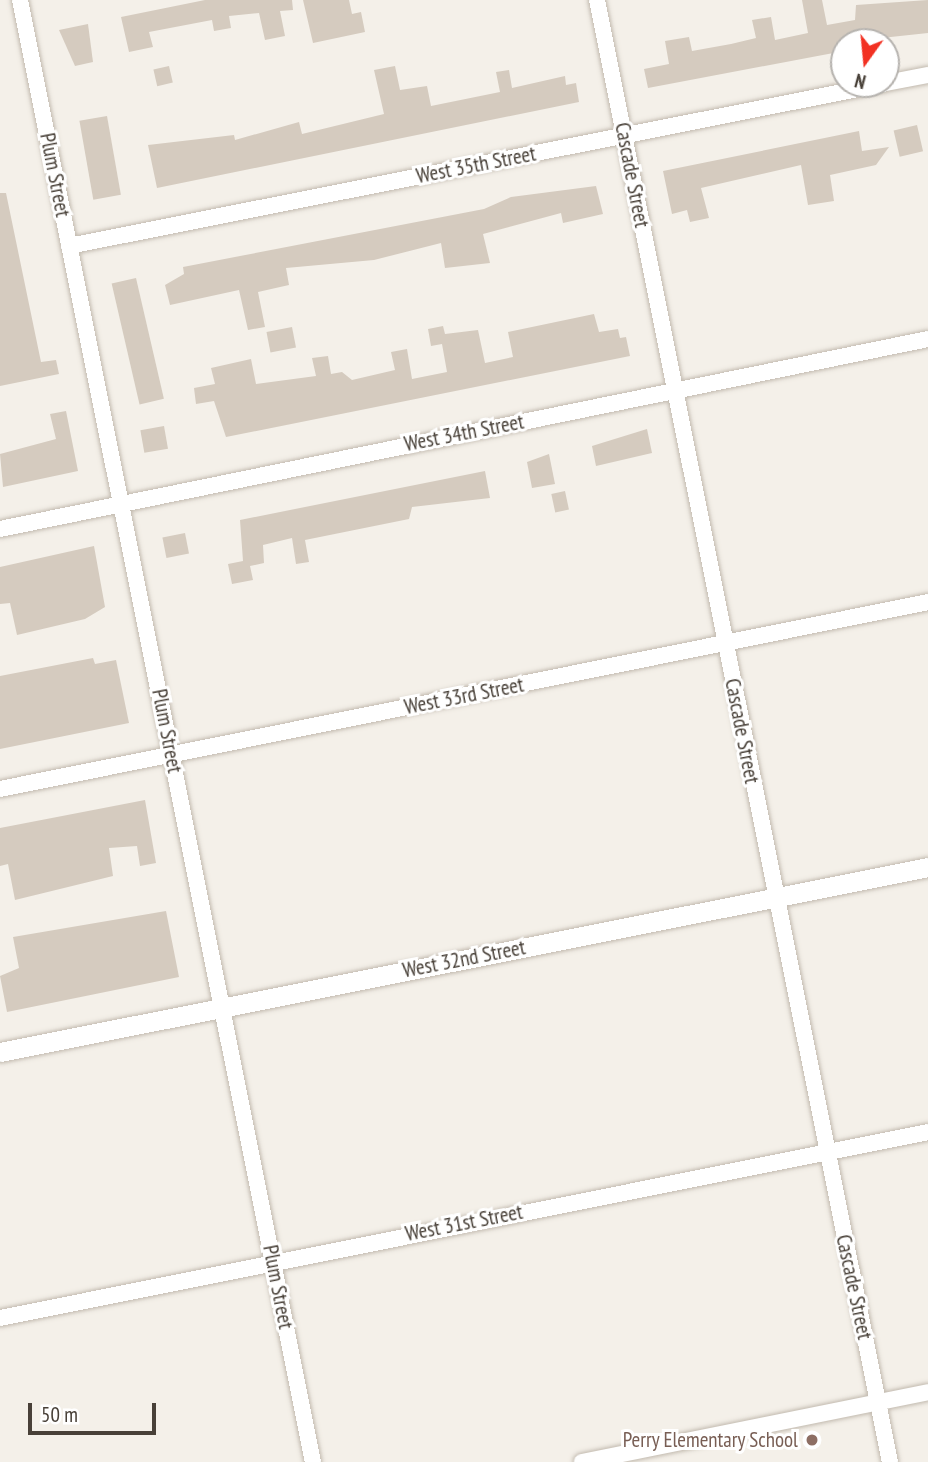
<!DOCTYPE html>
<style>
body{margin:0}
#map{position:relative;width:928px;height:1462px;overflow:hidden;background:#f4f0e9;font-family:"PT Sans Narrow",sans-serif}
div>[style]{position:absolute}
.building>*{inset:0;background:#d5cbbf;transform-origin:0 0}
.roads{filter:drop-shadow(0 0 2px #c2baaf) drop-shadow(0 0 2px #c2baaf)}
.minor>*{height:16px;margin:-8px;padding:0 8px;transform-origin:8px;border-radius:8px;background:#fff}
.tertiary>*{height:19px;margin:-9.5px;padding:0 9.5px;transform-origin:9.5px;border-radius:9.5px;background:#fff}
.dots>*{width:19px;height:19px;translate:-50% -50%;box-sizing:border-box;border:4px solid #fff;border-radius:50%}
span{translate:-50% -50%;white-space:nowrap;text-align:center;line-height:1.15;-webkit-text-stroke:6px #fff;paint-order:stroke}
.street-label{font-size:21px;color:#484038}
.education-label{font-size:21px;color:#785e54}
.right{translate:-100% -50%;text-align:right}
.north{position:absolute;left:830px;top:28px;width:70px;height:70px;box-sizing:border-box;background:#fff;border:2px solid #b6b3af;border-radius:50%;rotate:195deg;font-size:19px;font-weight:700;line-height:28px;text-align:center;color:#484038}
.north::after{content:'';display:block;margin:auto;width:24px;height:32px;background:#f23122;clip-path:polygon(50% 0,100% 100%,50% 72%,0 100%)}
.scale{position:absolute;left:28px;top:1403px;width:128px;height:32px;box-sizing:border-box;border:4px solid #484038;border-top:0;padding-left:9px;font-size:21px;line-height:24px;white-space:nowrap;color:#484038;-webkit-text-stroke:5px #fff;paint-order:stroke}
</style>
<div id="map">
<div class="building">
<i style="clip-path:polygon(205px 0,292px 0,293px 10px,280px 11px,285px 36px,265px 40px,259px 13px,229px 16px,231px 28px,214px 31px,212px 20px,149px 32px,153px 47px,129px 52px,121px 17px)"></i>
<i style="clip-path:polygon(303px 0,349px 0,352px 14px,361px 12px,365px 32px,313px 43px)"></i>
<i style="clip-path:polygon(802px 0,822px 0,827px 25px,855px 20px,856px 5px,928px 0,928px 33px,844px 42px,844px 51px,648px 88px,644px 69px,669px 64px,665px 41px,689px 37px,692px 51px,731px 44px,756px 38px,752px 20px,771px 17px,775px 40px,808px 33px)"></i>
<i style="clip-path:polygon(88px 24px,93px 62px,75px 66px,59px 30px)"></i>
<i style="left:169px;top:66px;width:17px;height:16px;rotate:77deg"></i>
<i style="clip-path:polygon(395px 66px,400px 90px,427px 86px,431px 106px,500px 92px,496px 72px,509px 70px,512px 88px,565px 76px,566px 85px,576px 83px,579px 102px,157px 188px,148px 145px,234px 135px,235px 140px,299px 122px,302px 134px,384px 114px,374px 70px)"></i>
<i style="left:107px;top:116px;width:80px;height:28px;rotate:80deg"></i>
<i style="left:917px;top:125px;width:27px;height:24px;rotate:77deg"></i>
<i style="clip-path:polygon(859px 131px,862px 151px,889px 147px,876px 165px,830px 175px,834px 201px,808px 205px,801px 165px,701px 188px,709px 218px,690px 222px,687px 210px,672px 214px,663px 171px)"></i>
<i style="clip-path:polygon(596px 186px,603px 214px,563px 223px,561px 213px,483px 234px,490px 263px,445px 268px,441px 243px,374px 260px,286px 268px,289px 285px,258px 292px,265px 327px,248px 330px,239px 290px,170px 305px,165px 285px,184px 274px,183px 267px,484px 209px,511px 197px)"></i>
<i style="clip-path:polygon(0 193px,6px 193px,41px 362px,56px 360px,59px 374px,0 386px)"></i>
<i style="left:136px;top:278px;width:124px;height:25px;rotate:77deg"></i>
<i style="clip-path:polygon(594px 314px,599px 332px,618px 329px,620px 338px,626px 337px,630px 356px,226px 437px,214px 401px,196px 404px,194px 388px,215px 384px,211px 368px,251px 359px,256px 384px,316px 376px,312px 358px,328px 356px,331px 374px,342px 372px,352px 380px,395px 370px,391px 352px,407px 349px,412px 379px,447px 372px,442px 344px,431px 346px,428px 329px,443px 326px,445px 334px,478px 330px,485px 363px,513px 357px,508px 332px)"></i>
<i style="left:292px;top:327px;width:21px;height:26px;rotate:79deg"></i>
<i style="clip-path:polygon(66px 411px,78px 471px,3px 487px,0 454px,56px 439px,50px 414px)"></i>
<i style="left:164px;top:426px;width:23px;height:24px;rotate:80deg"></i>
<i style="clip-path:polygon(647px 429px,652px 453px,596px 466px,592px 446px)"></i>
<i style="clip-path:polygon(549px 454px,555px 484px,532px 488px,527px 462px)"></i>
<i style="clip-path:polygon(485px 471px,490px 498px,412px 507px,409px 519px,305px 540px,309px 562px,296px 564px,292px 538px,263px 545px,264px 563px,250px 566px,253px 580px,232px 584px,228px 564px,243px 561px,240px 520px)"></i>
<i style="left:565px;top:491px;width:19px;height:14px;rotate:78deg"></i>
<i style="left:185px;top:533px;width:21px;height:23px;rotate:79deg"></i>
<i style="clip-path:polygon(94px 546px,105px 607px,85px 619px,17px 635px,10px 603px,0 604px,0 567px)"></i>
<i style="clip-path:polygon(93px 658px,95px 664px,116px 660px,129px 723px,0 749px,0 676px)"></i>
<i style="clip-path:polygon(145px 800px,156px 863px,140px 866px,137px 846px,109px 848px,113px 876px,15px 900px,8px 864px,0 866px,0 828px)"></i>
<i style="clip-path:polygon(166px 911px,179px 977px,7px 1012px,0 976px,19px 968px,13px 937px)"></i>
</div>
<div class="roads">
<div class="minor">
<i style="left:20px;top:0;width:1491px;rotate:78.67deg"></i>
<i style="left:597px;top:0;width:1491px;rotate:78.67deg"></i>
<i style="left:886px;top:83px;width:43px;rotate:-10.8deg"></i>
<i style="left:69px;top:246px;width:830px;rotate:-11.26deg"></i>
<i style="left:0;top:529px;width:947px;rotate:-11.57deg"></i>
<i style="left:0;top:789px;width:947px;rotate:-11.39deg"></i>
<i style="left:0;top:1318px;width:946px;rotate:-11.33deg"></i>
<i style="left:582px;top:1462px;width:353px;rotate:-11.4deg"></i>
</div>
<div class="tertiary">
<i style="left:0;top:1052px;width:946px;rotate:-11.27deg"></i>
</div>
</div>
<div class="dots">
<i style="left:812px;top:1440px;background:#8d6e63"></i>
</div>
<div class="street-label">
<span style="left:476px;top:165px;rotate:-11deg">West 35th Street</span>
<span style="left:55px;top:175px;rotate:79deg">Plum Street</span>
<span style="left:632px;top:175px;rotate:79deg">Cascade Street</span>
<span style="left:464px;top:433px;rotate:-11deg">West 34th Street</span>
<span style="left:464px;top:696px;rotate:-11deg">West 33rd Street</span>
<span style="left:167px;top:731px;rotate:79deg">Plum Street</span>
<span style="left:742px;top:731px;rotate:79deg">Cascade Street</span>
<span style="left:464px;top:959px;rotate:-11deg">West 32nd Street</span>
<span style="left:464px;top:1223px;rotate:-11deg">West 31st Street</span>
<span style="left:278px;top:1287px;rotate:79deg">Plum Street</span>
<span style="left:854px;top:1287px;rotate:78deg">Cascade Street</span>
</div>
<div class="education-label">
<span class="right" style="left:798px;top:1440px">Perry Elementary School</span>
</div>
<div class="north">N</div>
<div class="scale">50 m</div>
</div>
